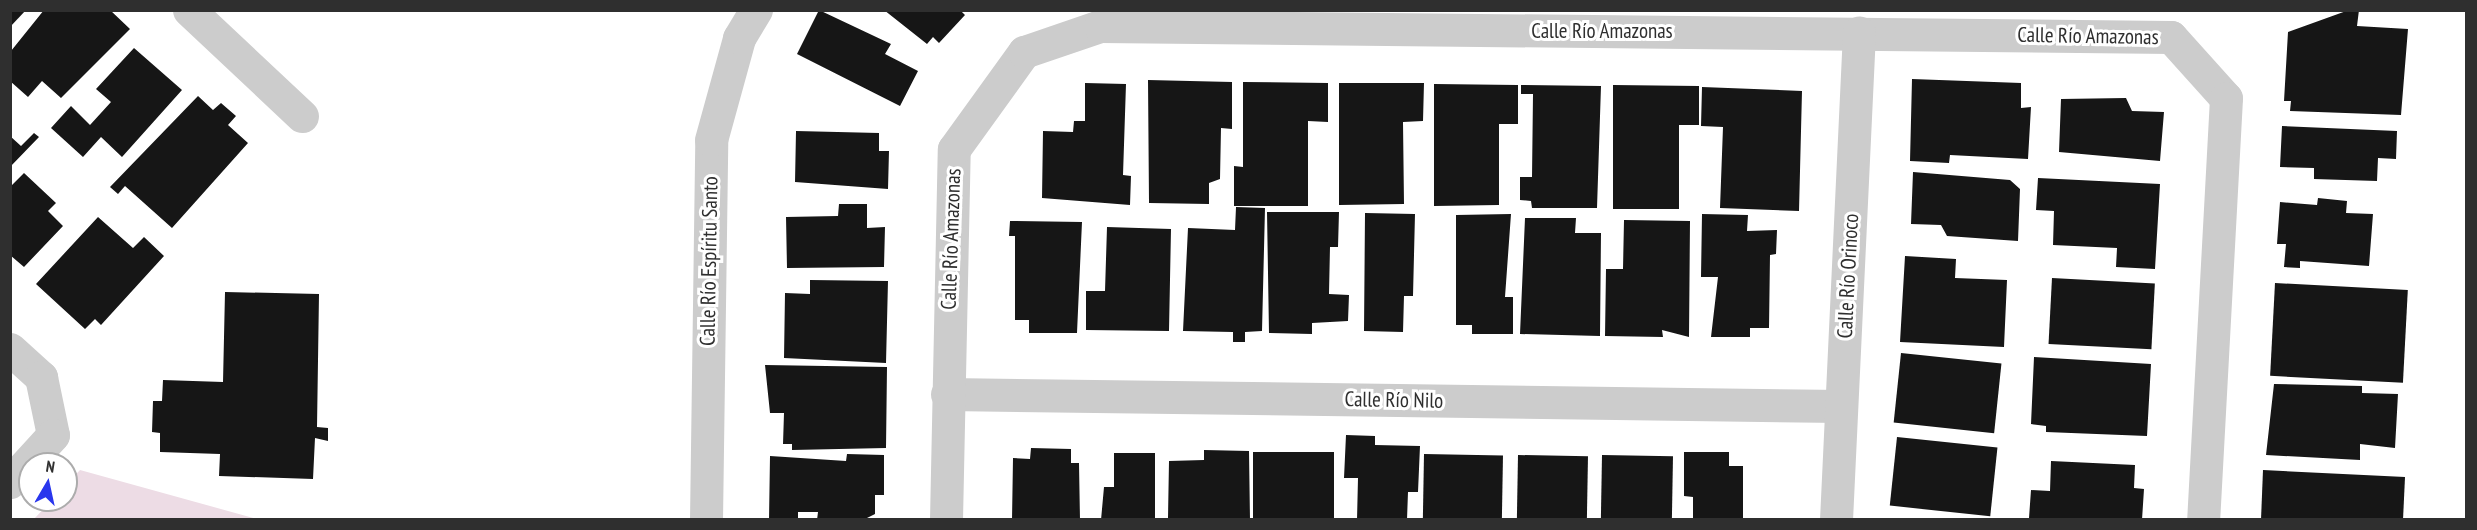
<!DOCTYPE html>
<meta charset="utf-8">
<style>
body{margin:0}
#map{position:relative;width:2477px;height:530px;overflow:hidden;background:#fff;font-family:"PT Sans Narrow",sans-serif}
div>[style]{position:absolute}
.green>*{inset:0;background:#eddce5}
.building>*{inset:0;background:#161616;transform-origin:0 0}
.minor>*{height:33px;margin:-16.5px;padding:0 16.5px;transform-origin:16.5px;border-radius:16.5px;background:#ccc}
span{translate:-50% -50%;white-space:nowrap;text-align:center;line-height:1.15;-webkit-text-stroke:6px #fff;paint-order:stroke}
.street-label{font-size:21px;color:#2f2f2f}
.frame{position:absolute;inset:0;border:12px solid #2f2f2f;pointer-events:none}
.north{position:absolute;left:18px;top:452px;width:60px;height:60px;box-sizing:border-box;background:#fff;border:2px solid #acacac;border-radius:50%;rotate:9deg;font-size:16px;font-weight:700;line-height:24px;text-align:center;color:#2f2f2f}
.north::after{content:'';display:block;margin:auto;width:21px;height:27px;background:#2936ed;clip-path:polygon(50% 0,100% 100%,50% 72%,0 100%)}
</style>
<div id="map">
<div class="green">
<i style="clip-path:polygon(80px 470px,257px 519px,34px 519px,52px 500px,66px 500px,66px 485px)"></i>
</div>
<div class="building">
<i style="clip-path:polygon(10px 10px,26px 10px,10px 27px)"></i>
<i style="clip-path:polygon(44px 10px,110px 10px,130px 29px,61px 98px,42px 81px,28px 97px,10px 81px,11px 51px)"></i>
<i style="clip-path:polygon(819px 10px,891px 44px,885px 54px,918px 71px,900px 106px,797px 54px)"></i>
<i style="clip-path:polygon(884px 10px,960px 10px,965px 15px,939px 43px,933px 37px,927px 44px)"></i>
<i style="clip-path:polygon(2349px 10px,2359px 10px,2357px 26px,2408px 29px,2401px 115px,2290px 111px,2291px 101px,2284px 101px,2288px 32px)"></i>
<i style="clip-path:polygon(134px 48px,182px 90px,122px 157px,101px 137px,83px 157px,51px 128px,71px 106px,90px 125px,111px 102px,96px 89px)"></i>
<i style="clip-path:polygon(1912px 79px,2021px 83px,2021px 108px,2031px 107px,2028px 159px,1950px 155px,1949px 163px,1910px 161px)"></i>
<i style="clip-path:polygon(1148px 80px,1232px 82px,1232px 129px,1221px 128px,1220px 179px,1209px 183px,1209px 204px,1149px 203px)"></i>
<i style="clip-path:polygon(1243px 82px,1328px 83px,1328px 122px,1308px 121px,1308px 206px,1234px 206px,1234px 166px,1243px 167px)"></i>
<i style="clip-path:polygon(1085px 83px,1126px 84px,1123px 175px,1131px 176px,1130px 205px,1042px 198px,1043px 131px,1073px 132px,1074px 121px,1085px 121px)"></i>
<i style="clip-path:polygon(1339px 83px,1424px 83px,1423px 121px,1403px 122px,1404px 204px,1339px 205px)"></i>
<i style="clip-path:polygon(1434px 84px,1518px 85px,1518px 124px,1499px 124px,1499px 205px,1434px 206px)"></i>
<i style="clip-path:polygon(1521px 85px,1601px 86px,1597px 208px,1532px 208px,1531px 201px,1520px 200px,1520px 177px,1532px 177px,1533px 94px,1521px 94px)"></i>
<i style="clip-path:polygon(1613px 85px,1699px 86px,1699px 125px,1679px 125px,1679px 209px,1613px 209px)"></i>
<i style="clip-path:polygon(1702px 87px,1802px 91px,1799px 211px,1720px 208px,1723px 127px,1701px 126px)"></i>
<i style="clip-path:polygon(198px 96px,213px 110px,221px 103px,236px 116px,228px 125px,248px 143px,172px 228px,125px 186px,118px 194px,110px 187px)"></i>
<i style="clip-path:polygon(2126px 98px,2132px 111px,2164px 112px,2160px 161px,2059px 152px,2061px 99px)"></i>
<i style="clip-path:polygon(2282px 126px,2397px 131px,2396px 159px,2378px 158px,2377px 181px,2314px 179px,2314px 168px,2280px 167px)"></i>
<i style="clip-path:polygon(796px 131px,879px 133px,879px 151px,889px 151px,888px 189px,795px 182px)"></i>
<i style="clip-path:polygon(34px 133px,39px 137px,10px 167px,10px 136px,21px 146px)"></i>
<i style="clip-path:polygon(1913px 172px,2010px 180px,2020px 189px,2018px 241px,1947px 236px,1941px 225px,1911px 224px)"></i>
<i style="clip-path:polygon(24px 173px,56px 203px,48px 211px,63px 226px,24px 267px,10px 255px,10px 187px)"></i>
<i style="clip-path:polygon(2038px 178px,2160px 184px,2155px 269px,2116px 267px,2117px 248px,2053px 245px,2054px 211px,2036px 210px)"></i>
<i style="clip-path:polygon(2318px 198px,2347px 201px,2346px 213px,2373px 214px,2369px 266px,2300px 261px,2300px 268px,2284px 267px,2286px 244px,2277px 244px,2280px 202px,2317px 205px)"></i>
<i style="clip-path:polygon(839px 204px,867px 204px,867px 228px,885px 227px,884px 267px,787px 268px,786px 217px,838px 216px)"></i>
<i style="clip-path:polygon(1236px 207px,1265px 208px,1262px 331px,1245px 332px,1245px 342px,1233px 342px,1233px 332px,1183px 331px,1188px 228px,1235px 230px)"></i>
<i style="clip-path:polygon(1267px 212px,1339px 212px,1338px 247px,1330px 247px,1329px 294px,1349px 295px,1348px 321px,1312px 323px,1312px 334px,1269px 333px)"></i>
<i style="clip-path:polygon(1365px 213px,1415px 214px,1413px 296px,1404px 296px,1403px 332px,1364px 331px)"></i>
<i style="clip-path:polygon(1511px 214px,1505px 297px,1513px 297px,1513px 334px,1472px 334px,1472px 325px,1456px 325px,1456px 215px)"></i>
<i style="clip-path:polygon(1702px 214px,1748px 215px,1747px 231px,1777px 230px,1776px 254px,1770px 255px,1769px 328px,1750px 328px,1750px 337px,1711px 337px,1718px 277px,1701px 277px)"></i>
<i style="clip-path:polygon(98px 217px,133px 248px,144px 237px,164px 256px,101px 325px,95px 319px,85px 329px,36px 284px)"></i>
<i style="clip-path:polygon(1525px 218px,1576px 218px,1575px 233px,1601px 233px,1600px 336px,1520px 334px)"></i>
<i style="clip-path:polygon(1624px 220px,1690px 221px,1689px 337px,1662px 330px,1663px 337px,1605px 336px,1606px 269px,1623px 269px)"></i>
<i style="clip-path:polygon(1010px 221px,1082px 222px,1077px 333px,1029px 333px,1029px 320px,1015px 320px,1015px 236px,1009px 236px)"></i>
<i style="clip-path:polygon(1107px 227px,1171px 229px,1169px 331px,1086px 330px,1086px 291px,1105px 291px)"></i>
<i style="clip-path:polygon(1905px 256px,1956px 259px,1955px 278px,2007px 280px,2004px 347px,1900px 342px)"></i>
<i style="left:2052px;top:278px;width:103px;height:66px;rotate:3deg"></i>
<i style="clip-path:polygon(810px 280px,888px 281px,886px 363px,784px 358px,785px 293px,810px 294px)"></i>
<i style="left:2275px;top:283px;width:133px;height:93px;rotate:3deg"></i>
<i style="clip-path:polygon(225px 292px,319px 294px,317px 427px,328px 428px,328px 441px,315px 438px,313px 479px,219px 476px,220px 454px,160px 452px,160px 433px,152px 432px,153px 401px,162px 401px,163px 380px,223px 382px)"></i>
<i style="left:1901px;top:353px;width:101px;height:70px;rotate:6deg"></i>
<i style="clip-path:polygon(2034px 357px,2151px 364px,2147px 436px,2046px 432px,2046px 426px,2031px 424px)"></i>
<i style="clip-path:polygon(765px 365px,887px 367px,886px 448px,792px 450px,792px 444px,783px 444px,784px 413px,770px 413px)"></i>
<i style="clip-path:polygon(2274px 384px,2362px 386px,2362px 393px,2398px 394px,2395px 448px,2360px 444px,2360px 460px,2266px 455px)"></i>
<i style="clip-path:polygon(1346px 435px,1375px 436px,1375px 445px,1420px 446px,1418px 492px,1408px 492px,1407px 520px,1357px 520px,1358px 478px,1344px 478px)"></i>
<i style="left:1897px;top:437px;width:101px;height:69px;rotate:6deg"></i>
<i style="clip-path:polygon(1031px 448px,1071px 449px,1071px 463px,1079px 463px,1080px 520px,1012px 520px,1013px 458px,1030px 459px)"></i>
<i style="clip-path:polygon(1204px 450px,1249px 451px,1250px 520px,1168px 518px,1169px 461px,1204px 460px)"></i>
<i style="left:1253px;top:452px;width:81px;height:68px"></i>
<i style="clip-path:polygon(1684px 452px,1729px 452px,1729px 466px,1743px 466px,1743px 520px,1693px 520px,1693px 497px,1684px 496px)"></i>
<i style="clip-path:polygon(1114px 453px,1155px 453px,1155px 520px,1101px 520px,1104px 487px,1114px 487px)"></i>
<i style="clip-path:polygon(847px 454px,884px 455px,884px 495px,875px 495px,875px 514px,863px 520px,817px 520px,818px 512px,798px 512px,798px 520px,769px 520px,770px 456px,846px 461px)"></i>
<i style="left:1424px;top:454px;width:79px;height:66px;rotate:1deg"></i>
<i style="left:1518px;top:455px;width:70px;height:65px;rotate:1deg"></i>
<i style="left:1602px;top:455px;width:71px;height:65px;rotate:1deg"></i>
<i style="clip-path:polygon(2051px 461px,2135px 465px,2134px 488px,2144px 489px,2142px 520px,2029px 518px,2031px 490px,2050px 491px)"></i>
<i style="clip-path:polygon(2263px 470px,2405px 477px,2403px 520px,2261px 520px)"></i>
</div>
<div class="minor">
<i style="left:189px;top:10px;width:155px;rotate:43.2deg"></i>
<i style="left:10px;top:349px;width:42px;rotate:42.1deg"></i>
<i style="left:41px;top:377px;width:59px;rotate:78.3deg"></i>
<i style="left:53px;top:435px;width:64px;rotate:132.5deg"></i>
<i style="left:947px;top:394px;width:894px;rotate:0.77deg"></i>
<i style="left:706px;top:520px;width:380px;rotate:-89.2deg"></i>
<i style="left:711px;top:140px;width:106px;rotate:-74.6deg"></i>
<i style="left:739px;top:38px;width:33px;rotate:-59deg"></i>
<i style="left:946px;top:520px;width:371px;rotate:-88.8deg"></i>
<i style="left:954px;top:149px;width:120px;rotate:-54.2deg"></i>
<i style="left:1024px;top:52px;width:80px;rotate:-18.9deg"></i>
<i style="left:1100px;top:26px;width:1071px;rotate:0.59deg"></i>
<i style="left:2171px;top:37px;width:82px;rotate:48deg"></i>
<i style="left:2226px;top:98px;width:423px;rotate:93.1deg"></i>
<i style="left:1836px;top:520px;width:488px;rotate:-87.3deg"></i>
</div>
<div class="street-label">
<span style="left:1602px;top:31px">Calle Río Amazonas</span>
<span style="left:2088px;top:36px;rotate:1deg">Calle Río Amazonas</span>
<span style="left:951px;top:239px;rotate:-88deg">Calle Río Amazonas</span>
<span style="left:709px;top:261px;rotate:-89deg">Calle Río Espíritu Santo</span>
<span style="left:1848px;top:276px;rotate:-87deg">Calle Río Orinoco</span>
<span style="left:1394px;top:400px;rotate:1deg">Calle Río Nilo</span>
</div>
<div class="frame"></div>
<div class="north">N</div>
</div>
